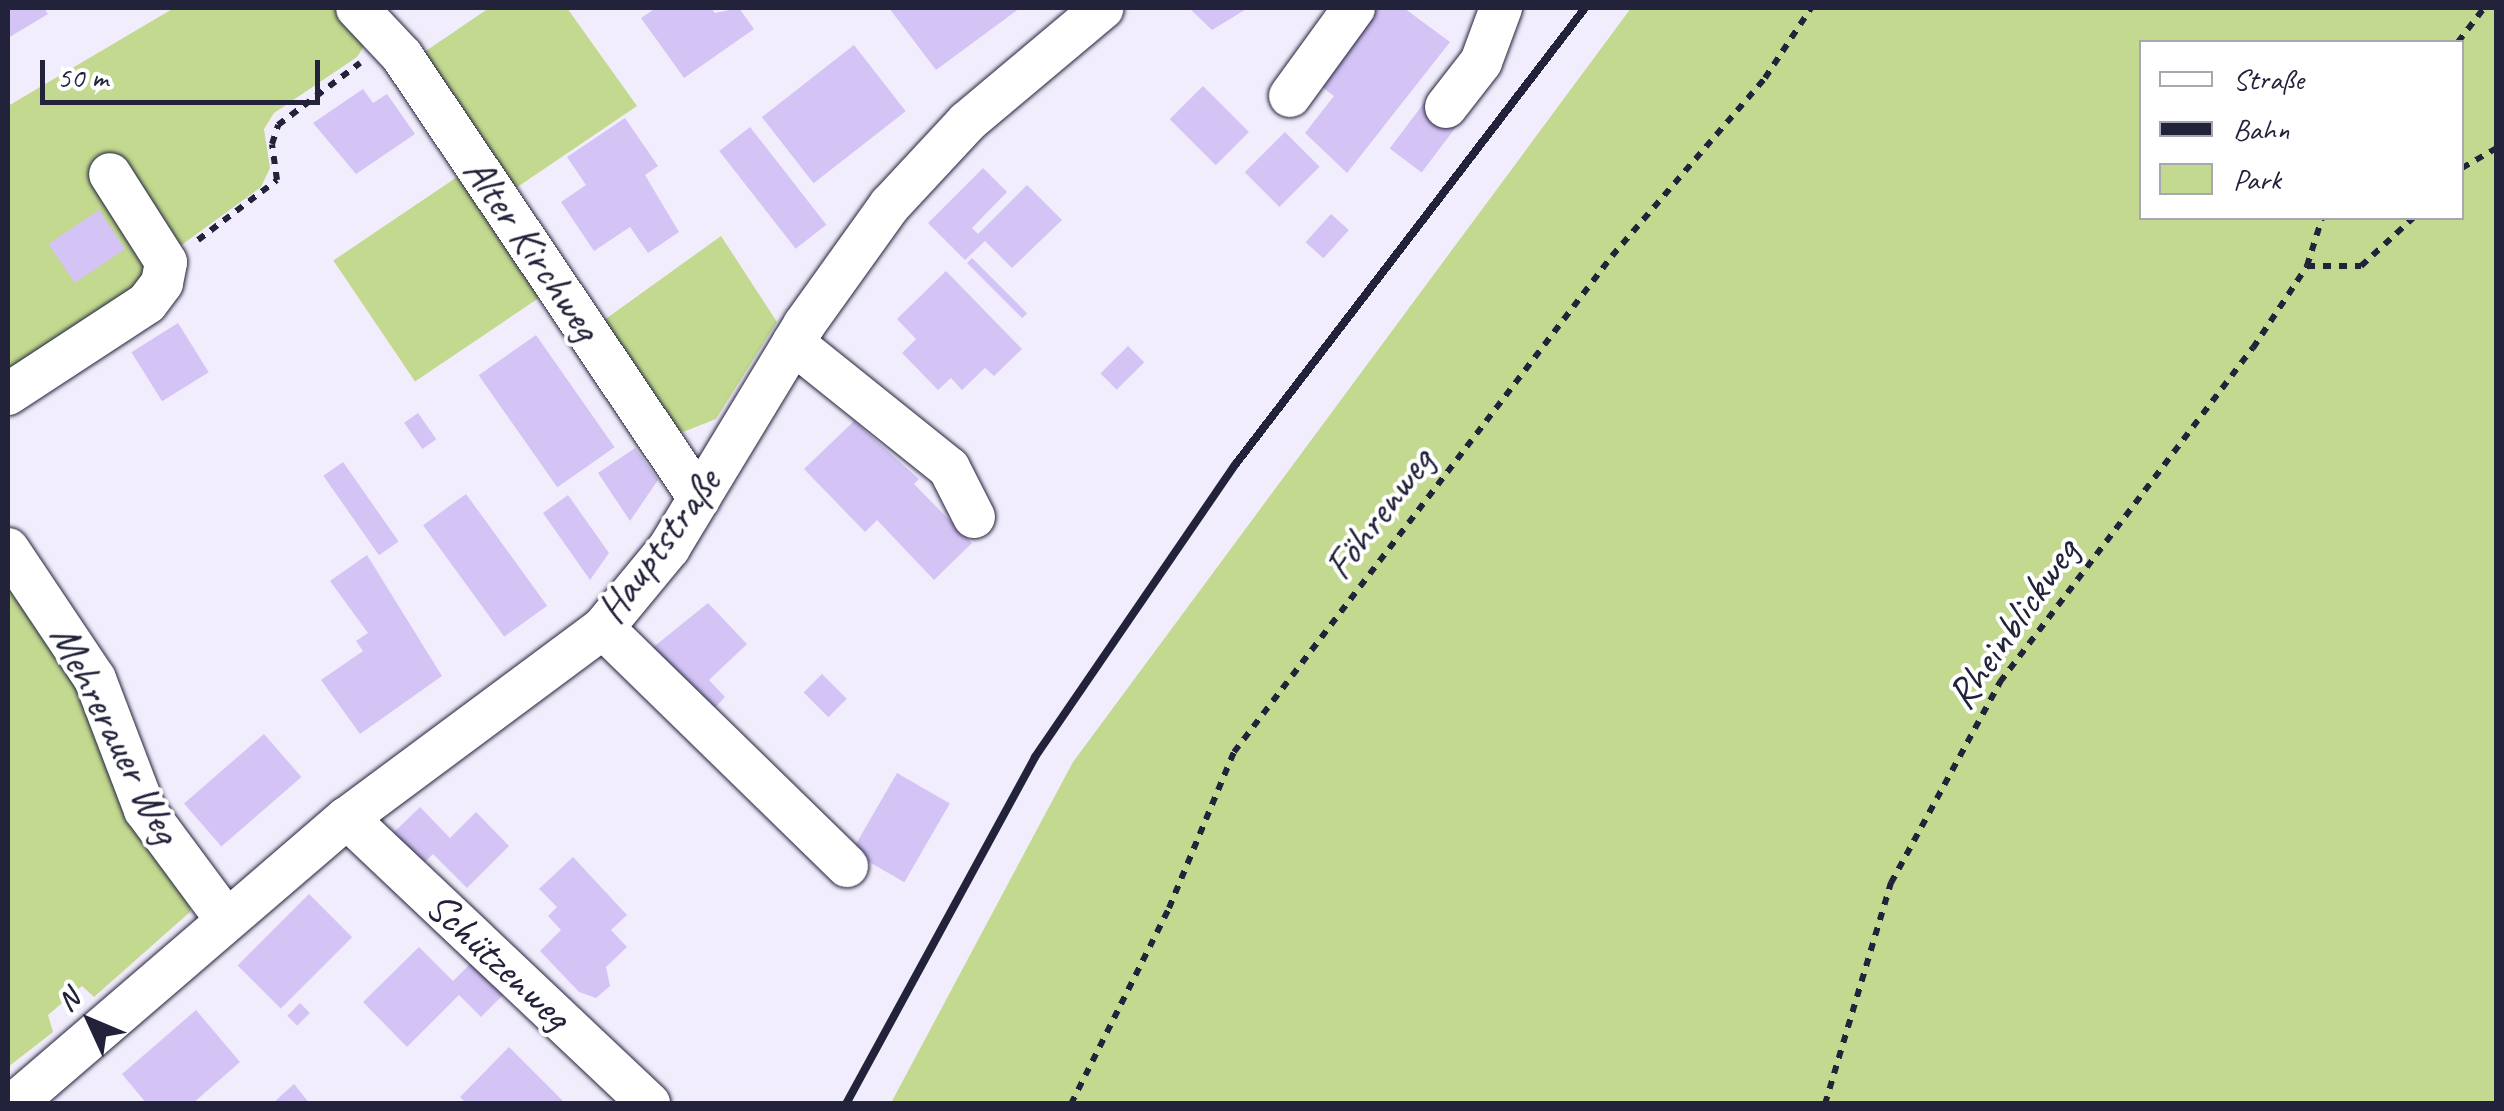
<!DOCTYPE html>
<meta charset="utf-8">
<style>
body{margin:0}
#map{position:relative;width:2504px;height:1111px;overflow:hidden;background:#f2edfc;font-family:Caveat,sans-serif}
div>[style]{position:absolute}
.green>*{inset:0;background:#c2d98f;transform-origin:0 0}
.building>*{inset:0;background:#d4c4f5;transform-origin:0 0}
.path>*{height:6px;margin-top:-3px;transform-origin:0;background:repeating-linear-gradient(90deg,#22223b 0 8px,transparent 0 16px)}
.roads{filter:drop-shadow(0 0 2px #22223b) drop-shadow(0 0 2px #22223b)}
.minor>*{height:42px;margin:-21px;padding:0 21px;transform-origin:21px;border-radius:21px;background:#fff}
.rail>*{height:8px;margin:-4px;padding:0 4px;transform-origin:4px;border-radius:4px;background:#22223b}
span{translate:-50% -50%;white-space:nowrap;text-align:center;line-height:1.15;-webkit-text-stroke:8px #fff;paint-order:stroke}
.street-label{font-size:42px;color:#22223b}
.frame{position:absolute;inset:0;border:10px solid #22223b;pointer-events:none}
.legend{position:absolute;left:2139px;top:40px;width:325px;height:180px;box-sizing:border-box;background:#fff;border:2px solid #a7a7b1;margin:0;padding:12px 18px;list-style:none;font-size:30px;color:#22223b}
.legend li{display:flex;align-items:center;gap:20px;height:50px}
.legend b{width:50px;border:2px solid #a7a7b1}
.north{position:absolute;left:40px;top:971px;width:100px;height:100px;-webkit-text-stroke:8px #fff;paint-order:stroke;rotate:314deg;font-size:28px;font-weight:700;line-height:40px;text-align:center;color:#22223b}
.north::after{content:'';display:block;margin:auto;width:35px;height:45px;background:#22223b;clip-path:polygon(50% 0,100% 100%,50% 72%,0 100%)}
.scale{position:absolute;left:40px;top:60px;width:280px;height:45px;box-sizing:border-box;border:5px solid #22223b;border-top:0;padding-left:12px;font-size:30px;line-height:35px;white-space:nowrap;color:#22223b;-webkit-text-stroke:8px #fff;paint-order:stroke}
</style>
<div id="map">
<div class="green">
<i style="clip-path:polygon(174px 8px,347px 8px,368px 40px,357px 57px,274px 113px,264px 129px,270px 168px,261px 187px,176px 249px,148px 248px,140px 290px,8px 377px,8px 106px)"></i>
<i style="clip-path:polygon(489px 8px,567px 8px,637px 106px,510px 192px,420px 55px)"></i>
<i style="clip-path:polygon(evenodd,1631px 8px,2496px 8px,2496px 1103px,891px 1103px,1073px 762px,1631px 8px,2462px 42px,2462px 218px,2142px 218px,2142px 42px,2462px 42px)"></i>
<i style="left:466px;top:171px;width:146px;height:160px;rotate:56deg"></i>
<i style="clip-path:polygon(721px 236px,777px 322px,716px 419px,683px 432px,669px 425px,600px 323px)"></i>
<i style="clip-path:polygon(8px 576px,91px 700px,193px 895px,190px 912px,94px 997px,82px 986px,48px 1015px,53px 1032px,8px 1067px)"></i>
</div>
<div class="building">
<i style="clip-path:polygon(8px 8px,44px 8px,48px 14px,8px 38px)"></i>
<i style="clip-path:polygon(656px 8px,711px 8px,715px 13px,739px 8px,754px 29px,684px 78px,641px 18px)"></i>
<i style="clip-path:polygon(889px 8px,1020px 8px,936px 70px)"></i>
<i style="clip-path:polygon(1189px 8px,1248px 8px,1212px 30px)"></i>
<i style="clip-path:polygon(1368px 8px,1404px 8px,1450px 42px,1347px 173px,1305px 133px,1334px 96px,1313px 80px)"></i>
<i style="left:854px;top:45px;width:84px;height:117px;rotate:52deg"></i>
<i style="left:1203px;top:86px;width:65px;height:47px;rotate:45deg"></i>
<i style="clip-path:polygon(363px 89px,373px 103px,387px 94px,415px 134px,356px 174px,313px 123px)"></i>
<i style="left:1430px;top:95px;width:40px;height:67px;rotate:37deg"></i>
<i style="clip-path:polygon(625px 118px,658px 166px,645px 175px,679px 232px,648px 253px,630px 227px,594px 251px,561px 202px,586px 185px,567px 157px)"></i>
<i style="left:750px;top:127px;width:124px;height:39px;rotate:52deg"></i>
<i style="left:1285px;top:132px;width:49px;height:57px;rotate:45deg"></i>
<i style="clip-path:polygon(983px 168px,1007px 192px,972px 228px,978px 234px,1027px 185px,1062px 220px,1012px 268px,985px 241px,965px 260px,928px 223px)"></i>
<i style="left:99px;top:210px;width:47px;height:61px;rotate:56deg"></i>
<i style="left:1331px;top:214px;width:24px;height:38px;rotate:42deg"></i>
<i style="left:972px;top:258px;width:78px;height:7px;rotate:45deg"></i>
<i style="clip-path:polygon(946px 271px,1022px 349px,994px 376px,985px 368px,962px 390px,951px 378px,938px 390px,902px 353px,916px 339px,897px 319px)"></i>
<i style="left:178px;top:323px;width:58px;height:55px;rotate:58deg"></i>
<i style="left:536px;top:335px;width:137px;height:70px;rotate:55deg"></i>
<i style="left:1128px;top:346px;width:23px;height:39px;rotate:45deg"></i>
<i style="left:418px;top:413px;width:32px;height:17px;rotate:55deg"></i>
<i style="clip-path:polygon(854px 421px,919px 479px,914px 484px,972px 543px,934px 580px,877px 520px,865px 532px,804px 469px)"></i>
<i style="clip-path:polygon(635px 448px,658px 480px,630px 521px,598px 473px)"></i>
<i style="left:343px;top:462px;width:97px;height:24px;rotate:55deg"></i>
<i style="left:466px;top:494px;width:138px;height:53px;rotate:54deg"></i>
<i style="clip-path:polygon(568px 495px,609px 553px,590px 580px,543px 513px)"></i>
<i style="clip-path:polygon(367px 555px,442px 676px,360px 734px,321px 680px,363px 651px,356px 641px,368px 633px,330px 581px)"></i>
<i style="clip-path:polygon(708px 603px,747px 644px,709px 680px,725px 697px,710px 713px,651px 649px)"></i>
<i style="left:822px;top:674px;width:35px;height:26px;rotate:45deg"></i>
<i style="left:264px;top:734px;width:57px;height:106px;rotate:49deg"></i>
<i style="left:897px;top:773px;width:61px;height:91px;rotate:30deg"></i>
<i style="clip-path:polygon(420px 807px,450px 838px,476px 812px,509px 846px,467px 888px,433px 854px,418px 869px,388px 838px)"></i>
<i style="clip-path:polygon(573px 857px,627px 915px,611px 930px,627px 947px,606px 967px,610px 986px,596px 998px,579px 992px,540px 951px,561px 930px,548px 916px,557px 907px,539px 889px)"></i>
<i style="left:309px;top:894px;width:61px;height:101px;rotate:45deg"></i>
<i style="clip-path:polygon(419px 947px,453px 981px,471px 963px,503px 995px,481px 1017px,459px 995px,407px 1047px,363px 1002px)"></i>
<i style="left:300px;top:1003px;width:14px;height:18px;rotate:45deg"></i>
<i style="clip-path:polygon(196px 1010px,240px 1062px,192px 1104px,147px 1104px,122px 1074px)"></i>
<i style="clip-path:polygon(509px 1047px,563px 1101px,560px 1104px,467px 1104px,460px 1097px)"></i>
<i style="clip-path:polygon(294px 1084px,310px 1104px,272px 1104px)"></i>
</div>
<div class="path">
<i style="left:2458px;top:42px;width:43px;rotate:-52.6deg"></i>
<i style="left:2462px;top:168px;width:39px;rotate:-30deg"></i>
<i style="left:198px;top:240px;width:99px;rotate:-37.2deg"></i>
<i style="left:277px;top:180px;width:36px;rotate:-98deg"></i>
<i style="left:272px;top:144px;width:20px;rotate:-72deg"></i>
<i style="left:278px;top:125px;width:103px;rotate:-37.1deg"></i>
<i style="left:2307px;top:266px;width:54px"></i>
<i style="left:2361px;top:266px;width:71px;rotate:-42.7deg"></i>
<i style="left:1071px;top:1104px;width:219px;rotate:-63.4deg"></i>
<i style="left:1169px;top:908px;width:169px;rotate:-67.4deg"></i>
<i style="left:1234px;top:752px;width:624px;rotate:-52.69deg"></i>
<i style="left:1612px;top:256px;width:235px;rotate:-49.3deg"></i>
<i style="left:1765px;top:78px;width:84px;rotate:-56.7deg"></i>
<i style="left:1825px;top:1104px;width:231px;rotate:-73.4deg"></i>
<i style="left:1891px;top:883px;width:229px;rotate:-61.5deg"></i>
<i style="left:2000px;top:682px;width:419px;rotate:-52.9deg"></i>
<i style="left:2253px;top:348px;width:98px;rotate:-56.6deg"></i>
<i style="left:2307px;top:266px;width:50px;rotate:-72.6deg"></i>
</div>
<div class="roads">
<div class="minor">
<i style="left:357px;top:8px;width:66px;rotate:46.8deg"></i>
<i style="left:402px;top:56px;width:533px;rotate:56.1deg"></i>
<i style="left:1290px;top:96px;width:109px;rotate:-54deg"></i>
<i style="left:1446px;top:107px;width:57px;rotate:-52.1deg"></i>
<i style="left:1481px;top:62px;width:58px;rotate:-69.7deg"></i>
<i style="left:793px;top:343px;width:200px;rotate:38.7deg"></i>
<i style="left:949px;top:468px;width:55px;rotate:63deg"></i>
<i style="left:8px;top:394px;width:166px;rotate:-33.2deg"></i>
<i style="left:147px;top:303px;width:25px;rotate:-53deg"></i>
<i style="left:162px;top:283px;width:21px;rotate:-79deg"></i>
<i style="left:166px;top:262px;width:104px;rotate:-122.5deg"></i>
<i style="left:8px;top:549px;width:156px;rotate:56.2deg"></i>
<i style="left:95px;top:679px;width:140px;rotate:69.1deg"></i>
<i style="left:145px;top:810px;width:134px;rotate:53.5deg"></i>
<i style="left:603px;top:628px;width:341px;rotate:44.3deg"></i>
<i style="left:347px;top:818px;width:416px;rotate:43.4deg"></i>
<i style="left:14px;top:1104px;width:439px;rotate:-40.7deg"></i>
<i style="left:347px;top:818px;width:319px;rotate:-36.6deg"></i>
<i style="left:603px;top:628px;width:104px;rotate:-50.5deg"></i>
<i style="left:669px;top:548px;width:261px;rotate:-58.8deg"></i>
<i style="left:804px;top:325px;width:148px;rotate:-54.4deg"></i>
<i style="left:890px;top:205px;width:113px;rotate:-47.1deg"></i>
<i style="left:967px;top:122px;width:177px;rotate:-40deg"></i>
</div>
</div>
<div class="rail">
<i style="left:846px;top:1104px;width:395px;rotate:-61.4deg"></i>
<i style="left:1035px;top:757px;width:354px;rotate:-55.6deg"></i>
<i style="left:1235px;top:465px;width:576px;rotate:-52.55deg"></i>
</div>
<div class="street-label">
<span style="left:532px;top:249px;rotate:56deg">Alter Kirchweg</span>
<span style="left:1379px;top:514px;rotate:-53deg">Föhrenweg</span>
<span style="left:659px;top:546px;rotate:-54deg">Hauptstraße</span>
<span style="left:2013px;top:624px;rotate:-55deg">Rheinblickweg</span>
<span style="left:115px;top:734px;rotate:63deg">Mehrerauer Weg</span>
<span style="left:498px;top:961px;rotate:43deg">Schützenweg</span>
</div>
<div class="frame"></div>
<ul class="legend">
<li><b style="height:12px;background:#fff"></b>Straße</li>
<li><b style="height:12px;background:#22223b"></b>Bahn</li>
<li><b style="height:28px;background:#c2d98f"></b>Park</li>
</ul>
<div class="north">N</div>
<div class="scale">50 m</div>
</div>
